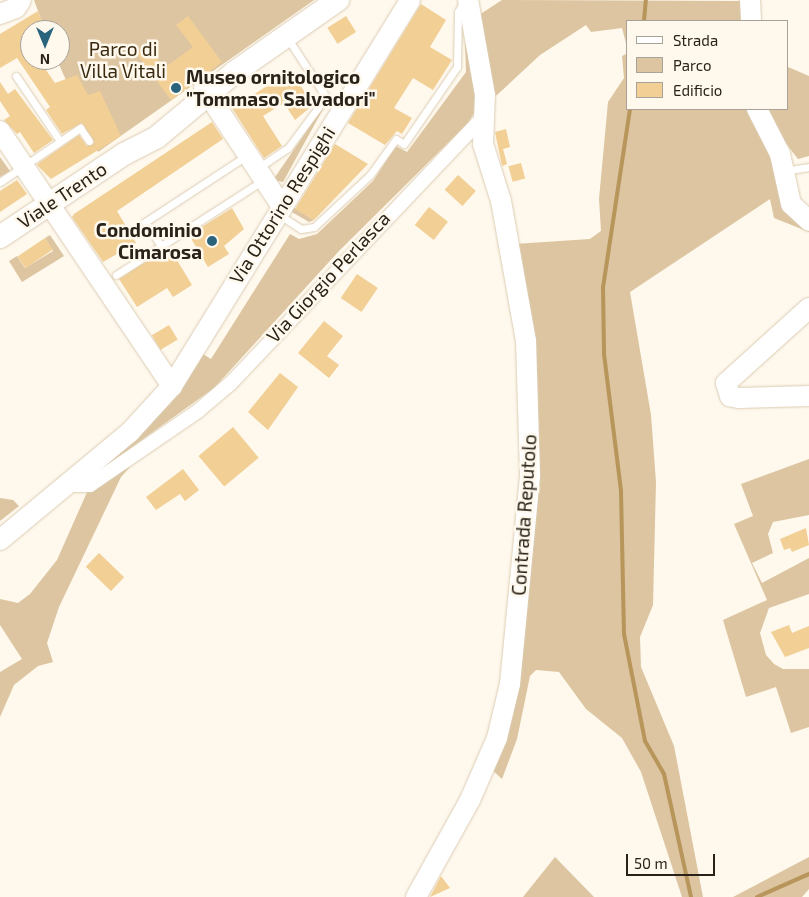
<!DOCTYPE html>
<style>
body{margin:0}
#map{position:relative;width:809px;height:897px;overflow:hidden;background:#fef8ed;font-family:"Exo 2",sans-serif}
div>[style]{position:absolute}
.green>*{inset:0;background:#dcc5a0}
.stream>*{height:4px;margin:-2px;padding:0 2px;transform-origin:2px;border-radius:2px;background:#b7955b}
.building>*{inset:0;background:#f2cf94;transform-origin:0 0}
.roads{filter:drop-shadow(0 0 1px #dcccb2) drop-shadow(0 0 1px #dcccb2)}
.lane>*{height:7px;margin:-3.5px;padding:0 3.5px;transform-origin:3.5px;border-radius:3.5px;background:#fff}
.street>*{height:14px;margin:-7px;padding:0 7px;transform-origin:7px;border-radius:7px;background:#fff}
.secondary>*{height:20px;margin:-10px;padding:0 10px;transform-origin:10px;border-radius:10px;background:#fff}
.primary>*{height:22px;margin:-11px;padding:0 11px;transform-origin:11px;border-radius:11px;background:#fff}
.dots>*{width:14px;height:14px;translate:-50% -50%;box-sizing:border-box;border:2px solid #fef8ed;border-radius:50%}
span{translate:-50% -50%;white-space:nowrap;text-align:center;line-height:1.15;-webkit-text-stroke:5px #fef8ed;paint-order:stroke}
.park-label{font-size:19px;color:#392a0f}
.poi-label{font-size:19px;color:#282218;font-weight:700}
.left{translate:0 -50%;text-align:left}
.right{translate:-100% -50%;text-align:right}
.street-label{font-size:19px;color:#282218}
.legend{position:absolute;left:626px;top:20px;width:162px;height:90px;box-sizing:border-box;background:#fef8ed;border:1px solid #a8a298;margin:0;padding:6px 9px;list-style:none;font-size:15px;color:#282218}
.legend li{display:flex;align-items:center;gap:10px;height:25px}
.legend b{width:25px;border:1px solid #a8a298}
.north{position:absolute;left:20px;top:20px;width:50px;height:50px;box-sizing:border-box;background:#fef8ed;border:1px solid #a8a298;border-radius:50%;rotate:180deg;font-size:14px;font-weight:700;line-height:20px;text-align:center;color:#282218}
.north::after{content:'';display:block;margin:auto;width:18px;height:22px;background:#2a637c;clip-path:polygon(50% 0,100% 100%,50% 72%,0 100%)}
.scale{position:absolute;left:626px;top:854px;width:89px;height:22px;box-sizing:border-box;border:2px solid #282218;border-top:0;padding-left:6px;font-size:15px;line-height:18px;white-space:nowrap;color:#282218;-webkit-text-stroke:4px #fef8ed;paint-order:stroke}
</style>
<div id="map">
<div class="green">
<i style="clip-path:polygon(34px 0,314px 0,98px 152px,57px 60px,60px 30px,45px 30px)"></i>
<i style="clip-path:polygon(502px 0,745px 1px,746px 21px,628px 21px,628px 51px,622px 28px,591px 32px,586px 25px,540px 55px,497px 95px,491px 94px,479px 15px)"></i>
<i style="clip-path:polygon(464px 12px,475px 63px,476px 110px,468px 123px,339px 251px,214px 388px,93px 475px,183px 383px,203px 354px,211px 359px,290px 234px,299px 239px,317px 234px,373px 181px,396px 146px,407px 152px,466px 72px)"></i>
<i style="clip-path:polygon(628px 53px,628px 109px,751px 109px,809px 227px,809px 232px,774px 218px,770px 199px,630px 292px,651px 415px,656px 482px,653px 605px,640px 637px,641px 667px,674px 746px,703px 897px,682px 897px,641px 772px,622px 738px,586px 709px,559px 672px,536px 670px,530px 676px,517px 739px,502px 779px,491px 769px,525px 569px,515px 244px,590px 239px,601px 231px,599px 199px,608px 102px,624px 78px,622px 56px)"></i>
<i style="clip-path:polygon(788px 67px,809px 76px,809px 156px,798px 159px,760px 109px,788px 109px)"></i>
<i style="clip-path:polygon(328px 100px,283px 182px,273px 180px)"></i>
<i style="clip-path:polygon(0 157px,10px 171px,0 177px)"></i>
<i style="clip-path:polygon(291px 206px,314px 220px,309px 222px,290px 211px)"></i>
<i style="clip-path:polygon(50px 235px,64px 256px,22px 282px,9px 261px,17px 256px,25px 268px,53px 251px,45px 238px)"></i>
<i style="clip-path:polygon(143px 452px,121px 477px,59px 607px,47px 643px,53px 662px,38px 666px,14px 685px,0 717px,0 672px,22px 659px,0 625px,0 599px,18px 603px,30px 594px,57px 560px,88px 490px,101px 486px)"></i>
<i style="clip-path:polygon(809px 459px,809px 515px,773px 522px,768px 534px,773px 553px,752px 563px,762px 583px,809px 558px,809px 594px,769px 608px,760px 633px,766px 655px,774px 664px,783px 669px,809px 669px,809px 727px,791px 733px,776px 687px,746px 697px,723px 620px,767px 600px,734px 524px,753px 516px,741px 484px)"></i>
<i style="clip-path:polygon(0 498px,13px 500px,19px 506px,0 521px)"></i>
<i style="clip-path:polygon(555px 857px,594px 897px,523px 897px)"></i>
<i style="clip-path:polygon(809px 857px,809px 889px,802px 897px,733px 897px)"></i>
</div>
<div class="stream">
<i style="left:644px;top:21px;width:21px;rotate:-85deg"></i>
<i style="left:630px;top:109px;width:180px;rotate:98.6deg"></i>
<i style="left:603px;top:287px;width:67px;rotate:89.1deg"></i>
<i style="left:604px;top:354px;width:138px;rotate:82.9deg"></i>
<i style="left:621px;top:491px;width:143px;rotate:88.8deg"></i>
<i style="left:624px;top:634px;width:109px;rotate:78.9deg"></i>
<i style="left:645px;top:741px;width:38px;rotate:60deg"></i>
<i style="left:664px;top:774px;width:126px;rotate:77.6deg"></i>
<i style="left:757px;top:897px;width:57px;rotate:-23.9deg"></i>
</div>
<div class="building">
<i style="clip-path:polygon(421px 4px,446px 20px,430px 47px,452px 60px,433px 90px,413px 78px,394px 108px,412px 118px,402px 134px,397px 131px,385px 145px,348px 123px)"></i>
<i style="clip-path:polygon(38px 11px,45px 30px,30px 30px,30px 60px,39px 60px,55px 83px,77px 75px,88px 95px,100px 91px,121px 136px,51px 179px,37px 165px,40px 162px,79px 135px,87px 146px,94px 141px,82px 123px,62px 134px,46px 110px,50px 107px,17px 58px,0 68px,0 34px)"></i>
<i style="clip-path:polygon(188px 16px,222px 62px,171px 100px,137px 54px,148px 46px,164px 68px,193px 47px,176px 25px)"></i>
<i style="left:346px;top:16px;width:19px;height:22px;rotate:58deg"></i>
<i style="clip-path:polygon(291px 71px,313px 105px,295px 120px,284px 103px,263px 116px,282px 146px,264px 158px,232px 108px)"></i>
<i style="clip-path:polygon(0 82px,8px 94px,15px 89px,53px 140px,34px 153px,20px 132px,17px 134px,4px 120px,10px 116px,0 101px)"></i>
<i style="clip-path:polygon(212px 122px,223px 139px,117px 211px,136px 243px,103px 262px,72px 217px,74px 214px)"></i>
<i style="clip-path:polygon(506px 129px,510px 147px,503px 149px,507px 164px,502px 166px,495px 132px)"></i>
<i style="clip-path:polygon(335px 144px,368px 164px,314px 220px,295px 209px)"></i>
<i style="left:521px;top:163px;width:16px;height:13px;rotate:75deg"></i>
<i style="left:458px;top:175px;width:24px;height:20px;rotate:42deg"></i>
<i style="clip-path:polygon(17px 180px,27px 194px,0 212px,0 191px)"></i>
<i style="left:429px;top:207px;width:24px;height:23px;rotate:38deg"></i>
<i style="clip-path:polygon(232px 208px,244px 229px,224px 246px,229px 254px,208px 267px,189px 235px)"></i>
<i style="left:45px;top:238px;width:14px;height:33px;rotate:56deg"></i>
<i style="clip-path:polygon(169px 247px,192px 285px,173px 297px,167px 288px,137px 307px,119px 279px)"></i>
<i style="left:357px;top:274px;width:25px;height:29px;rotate:34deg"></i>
<i style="clip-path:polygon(324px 321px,343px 336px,327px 356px,339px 365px,329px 378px,298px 353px)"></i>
<i style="left:169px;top:325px;width:17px;height:20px;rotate:59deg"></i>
<i style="clip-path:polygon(280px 373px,298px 387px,268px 430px,248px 412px)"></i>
<i style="left:233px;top:427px;width:40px;height:45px;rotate:50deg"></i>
<i style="clip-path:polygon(183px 469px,199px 490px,185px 501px,180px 494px,156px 510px,146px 497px)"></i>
<i style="clip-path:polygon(806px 528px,809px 545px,792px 552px,790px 548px,784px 550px,780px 539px)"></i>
<i style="left:99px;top:553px;width:35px;height:19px;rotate:44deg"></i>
<i style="clip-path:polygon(789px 625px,792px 633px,809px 626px,809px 648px,785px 657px,771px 632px)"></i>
<i style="clip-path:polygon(441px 876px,450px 888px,430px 897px)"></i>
</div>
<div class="roads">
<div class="lane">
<i style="left:16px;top:76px;width:78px;rotate:55.9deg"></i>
<i style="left:246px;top:156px;width:121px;rotate:146.8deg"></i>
<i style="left:145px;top:222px;width:29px;rotate:56deg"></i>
<i style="left:161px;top:246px;width:120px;rotate:-32.8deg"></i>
<i style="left:258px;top:168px;width:36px;rotate:-34deg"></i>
<i style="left:288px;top:148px;width:64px;rotate:-53.3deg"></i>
<i style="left:326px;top:97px;width:69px;rotate:-123.2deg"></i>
<i style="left:784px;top:171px;width:25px;rotate:-9deg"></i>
<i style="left:0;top:182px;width:97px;rotate:-34deg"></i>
<i style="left:80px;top:128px;width:16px;rotate:55deg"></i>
<i style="left:278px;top:214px;width:27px;rotate:33deg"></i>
<i style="left:301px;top:229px;width:13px;rotate:-9deg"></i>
<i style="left:314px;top:227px;width:76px;rotate:-42.9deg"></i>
<i style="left:370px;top:175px;width:44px;rotate:-54.2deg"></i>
<i style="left:396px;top:139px;width:9px;rotate:32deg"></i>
<i style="left:404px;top:144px;width:93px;rotate:-55.5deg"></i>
<i style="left:457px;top:67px;width:55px;rotate:-89deg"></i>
<i style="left:458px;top:12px;width:10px;rotate:-61deg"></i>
<i style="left:116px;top:275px;width:54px;rotate:-32.8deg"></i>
</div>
<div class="street">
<i style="left:68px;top:485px;width:22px"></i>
<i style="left:90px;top:485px;width:131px;rotate:-34.4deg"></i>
<i style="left:198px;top:411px;width:43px;rotate:-40.3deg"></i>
<i style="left:231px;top:383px;width:366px;rotate:-46.5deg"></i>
</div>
<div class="secondary">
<i style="left:750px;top:0;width:21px;rotate:87deg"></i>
<i style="left:0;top:14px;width:17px;rotate:-21deg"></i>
<i style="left:16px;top:8px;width:9px;rotate:-58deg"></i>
<i style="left:204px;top:88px;width:140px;rotate:56.7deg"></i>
<i style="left:757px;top:109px;width:51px;rotate:62.9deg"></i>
<i style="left:780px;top:154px;width:51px;rotate:77.6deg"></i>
<i style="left:791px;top:204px;width:25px;rotate:43deg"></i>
<i style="left:0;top:131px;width:308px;rotate:56deg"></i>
<i style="left:809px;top:308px;width:112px;rotate:137.9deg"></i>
<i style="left:726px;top:383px;width:14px;rotate:73deg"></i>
<i style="left:730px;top:396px;width:9px;rotate:13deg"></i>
<i style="left:739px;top:398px;width:70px;rotate:-1.6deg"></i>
<i style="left:0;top:540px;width:169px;rotate:-39.7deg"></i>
<i style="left:130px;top:432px;width:62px;rotate:-47.6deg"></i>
<i style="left:172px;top:386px;width:453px;rotate:-58.3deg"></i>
<i style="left:416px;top:897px;width:111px;rotate:-60.9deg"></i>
<i style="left:470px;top:800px;width:68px;rotate:-66.5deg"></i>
<i style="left:497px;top:738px;width:56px;rotate:-76.5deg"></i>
<i style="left:510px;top:684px;width:210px;rotate:-84.5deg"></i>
<i style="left:530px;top:475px;width:134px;rotate:-91.7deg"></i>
<i style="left:526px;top:341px;width:142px;rotate:-100.1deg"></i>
<i style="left:501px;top:201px;width:60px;rotate:-107.5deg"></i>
<i style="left:483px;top:144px;width:49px;rotate:-87.7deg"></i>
<i style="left:485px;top:95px;width:97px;rotate:-100.1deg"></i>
</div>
<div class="primary">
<i style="left:0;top:237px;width:149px;rotate:-33.8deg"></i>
<i style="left:124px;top:154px;width:37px;rotate:-27deg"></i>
<i style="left:157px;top:137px;width:102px;rotate:-39.8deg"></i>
<i style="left:235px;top:72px;width:126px;rotate:-35deg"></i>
</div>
</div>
<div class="dots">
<i style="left:176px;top:88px;background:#2a637c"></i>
<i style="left:212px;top:241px;background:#2a637c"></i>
</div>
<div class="park-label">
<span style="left:123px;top:60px">Parco di<br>Villa Vitali</span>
</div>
<div class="poi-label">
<span class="left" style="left:186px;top:88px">Museo ornitologico<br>"Tommaso Salvadori"</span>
<span class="right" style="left:202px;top:241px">Condominio<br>Cimarosa</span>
</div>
<div class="street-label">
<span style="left:62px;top:195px;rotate:-34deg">Viale Trento</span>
<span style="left:282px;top:205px;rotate:-58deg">Via Ottorino Respighi</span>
<span style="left:328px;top:277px;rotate:-47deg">Via Giorgio Perlasca</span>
<span style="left:524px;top:515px;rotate:-86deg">Contrada Reputolo</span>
</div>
<ul class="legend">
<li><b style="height:6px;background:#fff"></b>Strada</li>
<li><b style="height:14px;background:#dcc5a0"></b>Parco</li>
<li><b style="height:14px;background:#f2cf94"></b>Edificio</li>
</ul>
<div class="north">N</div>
<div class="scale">50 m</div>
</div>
